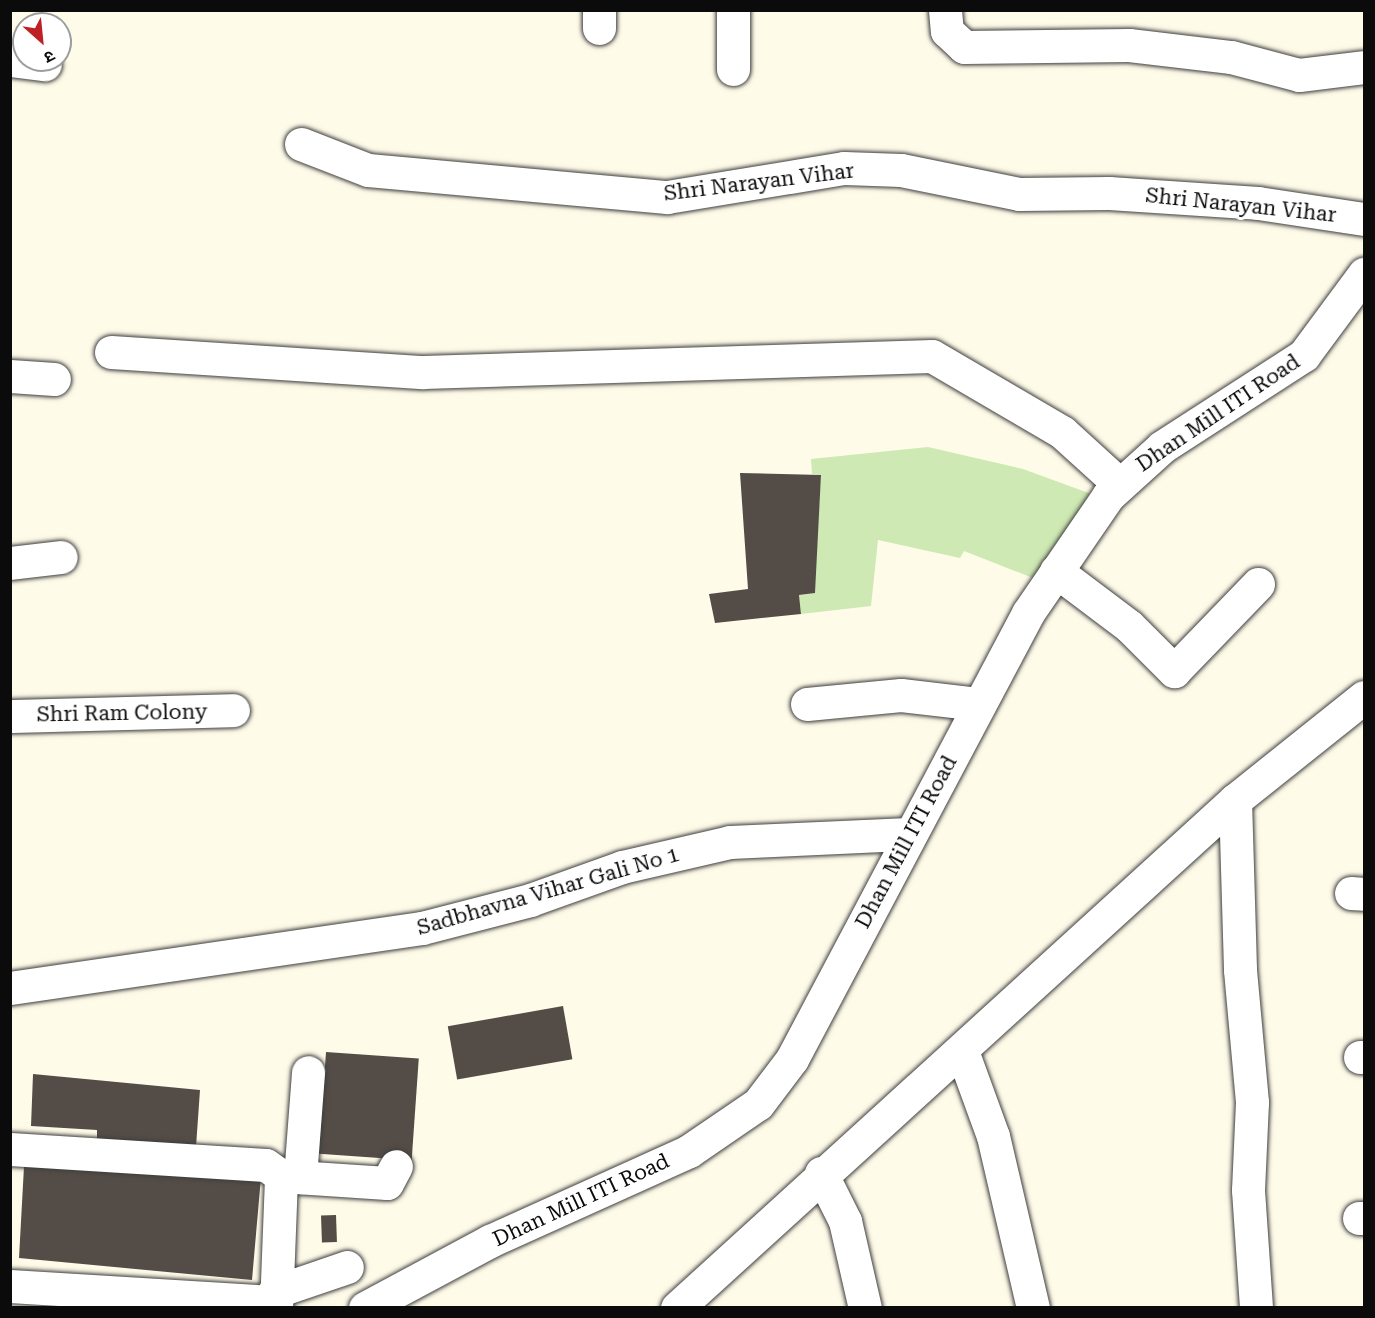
<!DOCTYPE html>
<meta charset="utf-8">
<style>
body{margin:0}
#map{position:relative;width:1375px;height:1318px;overflow:hidden;background:#fffbe9;font-family:"Roboto Serif","Noto Sans Devanagari",serif}
div>[style]{position:absolute}
.green>*{inset:0;background:#cee9b3}
.building>*{inset:0;background:#544d47;transform-origin:0 0}
.roads{filter:drop-shadow(0 0 2px #3e3e3e) drop-shadow(0 0 2px #3e3e3e)}
.minor>*{height:33px;margin:-16.5px;padding:0 16.5px;transform-origin:16.5px;border-radius:16.5px;background:#fff}
span{translate:-50% -50%;white-space:nowrap;text-align:center;line-height:1.15;-webkit-text-stroke:6px #fff;paint-order:stroke}
.street-label{font-size:21px;color:#0b0b0b}
.frame{position:absolute;inset:0;border:12px solid #0b0b0b;pointer-events:none}
.north{position:absolute;left:12px;top:12px;width:60px;height:60px;box-sizing:border-box;background:#fff;border:2px solid #9d9d9d;border-radius:50%;rotate:153deg;font-size:16px;font-weight:700;line-height:24px;text-align:center;color:#0b0b0b}
.north::after{content:'';display:block;margin:auto;width:21px;height:27px;background:#be2124;clip-path:polygon(50% 0,100% 100%,50% 72%,0 100%)}
</style>
<div id="map">
<div class="green">
<i style="clip-path:polygon(928px 447px,1023px 469px,1094px 495px,1033px 578px,964px 551px,960px 558px,878px 540px,871px 606px,801px 614px,799px 595px,814px 593px,821px 475px,812px 474px,811px 459px)"></i>
</div>
<div class="building">
<i style="clip-path:polygon(740px 473px,821px 475px,815px 593px,799px 595px,801px 614px,715px 623px,709px 594px,748px 589px)"></i>
<i style="left:563px;top:1006px;width:54px;height:117px;rotate:80deg"></i>
<i style="left:326px;top:1052px;width:93px;height:102px;rotate:4deg"></i>
<i style="clip-path:polygon(33px 1074px,200px 1090px,196px 1147px,261px 1177px,252px 1280px,19px 1258px,25px 1148px,97px 1140px,97px 1130px,31px 1126px)"></i>
<i style="left:336px;top:1215px;width:27px;height:15px;rotate:88deg"></i>
</div>
<div class="roads">
<div class="minor">
<i style="left:945px;top:10px;width:21px;rotate:85deg"></i>
<i style="left:947px;top:31px;width:23px;rotate:43deg"></i>
<i style="left:964px;top:47px;width:165px;rotate:-0.7deg"></i>
<i style="left:1129px;top:45px;width:103px;rotate:6.7deg"></i>
<i style="left:1231px;top:57px;width:70px;rotate:14.8deg"></i>
<i style="left:1299px;top:75px;width:65px;rotate:-7deg"></i>
<i style="left:599px;top:28px;width:18px;rotate:-90deg"></i>
<i style="left:10px;top:60px;width:35px;rotate:7deg"></i>
<i style="left:733px;top:69px;width:59px;rotate:-90deg"></i>
<i style="left:301px;top:144px;width:72px;rotate:21.2deg"></i>
<i style="left:368px;top:170px;width:300px;rotate:5.2deg"></i>
<i style="left:667px;top:197px;width:179px;rotate:-9.3deg"></i>
<i style="left:844px;top:168px;width:57px;rotate:2deg"></i>
<i style="left:901px;top:170px;width:120px;rotate:11.5deg"></i>
<i style="left:1019px;top:194px;width:90px;rotate:-0.6deg"></i>
<i style="left:1109px;top:193px;width:149px;rotate:3.8deg"></i>
<i style="left:1258px;top:203px;width:107px;rotate:8.6deg"></i>
<i style="left:111px;top:352px;width:313px;rotate:3.7deg"></i>
<i style="left:423px;top:372px;width:509px;rotate:-1.8deg"></i>
<i style="left:932px;top:356px;width:151px;rotate:30.3deg"></i>
<i style="left:1062px;top:432px;width:76px;rotate:42.3deg"></i>
<i style="left:10px;top:376px;width:44px;rotate:3.9deg"></i>
<i style="left:10px;top:563px;width:51px;rotate:-6.7deg"></i>
<i style="left:1056px;top:571px;width:91px;rotate:37deg"></i>
<i style="left:1129px;top:626px;width:64px;rotate:45deg"></i>
<i style="left:1174px;top:671px;width:121px;rotate:-46deg"></i>
<i style="left:807px;top:704px;width:94px;rotate:-5.5deg"></i>
<i style="left:901px;top:695px;width:79px;rotate:6.6deg"></i>
<i style="left:10px;top:716px;width:223px;rotate:-1.5deg"></i>
<i style="left:1235px;top:800px;width:170px;rotate:88.3deg"></i>
<i style="left:1240px;top:970px;width:133px;rotate:84.8deg"></i>
<i style="left:1252px;top:1102px;width:88px;rotate:92.6deg"></i>
<i style="left:1248px;top:1190px;width:118px;rotate:86.1deg"></i>
<i style="left:1351px;top:893px;width:13px;rotate:4deg"></i>
<i style="left:10px;top:988px;width:416px;rotate:-8.3deg"></i>
<i style="left:422px;top:928px;width:112px;rotate:-14.5deg"></i>
<i style="left:530px;top:900px;width:98px;rotate:-19.7deg"></i>
<i style="left:622px;top:867px;width:111px;rotate:-13deg"></i>
<i style="left:730px;top:842px;width:179px;rotate:-2.6deg"></i>
<i style="left:962px;top:1051px;width:90px;rotate:70deg"></i>
<i style="left:993px;top:1136px;width:177px;rotate:76.9deg"></i>
<i style="left:1360px;top:1057px;width:4px"></i>
<i style="left:10px;top:1149px;width:256px;rotate:3.6deg"></i>
<i style="left:266px;top:1165px;width:19px;rotate:36deg"></i>
<i style="left:821px;top:1173px;width:54px;rotate:63.4deg"></i>
<i style="left:845px;top:1221px;width:89px;rotate:77.1deg"></i>
<i style="left:300px;top:1177px;width:105px;rotate:-85.6deg"></i>
<i style="left:1359px;top:1218px;width:5px"></i>
<i style="left:10px;top:1286px;width:263px;rotate:3.5deg"></i>
<i style="left:274px;top:1292px;width:77px;rotate:-18.9deg"></i>
<i style="left:276px;top:1308px;width:132px;rotate:-87.8deg"></i>
<i style="left:281px;top:1176px;width:106px;rotate:3.8deg"></i>
<i style="left:387px;top:1183px;width:19px;rotate:-62deg"></i>
<i style="left:365px;top:1308px;width:142px;rotate:-28.2deg"></i>
<i style="left:490px;top:1241px;width:218px;rotate:-24.3deg"></i>
<i style="left:689px;top:1151px;width:83px;rotate:-34.3deg"></i>
<i style="left:758px;top:1104px;width:56px;rotate:-52.9deg"></i>
<i style="left:792px;top:1059px;width:505px;rotate:-62.11deg"></i>
<i style="left:1028px;top:613px;width:142px;rotate:-55.6deg"></i>
<i style="left:1108px;top:496px;width:73px;rotate:-42.2deg"></i>
<i style="left:1162px;top:447px;width:169px;rotate:-32.9deg"></i>
<i style="left:1304px;top:355px;width:101px;rotate:-53.5deg"></i>
<i style="left:677px;top:1308px;width:755px;rotate:-42.31deg"></i>
<i style="left:1235px;top:800px;width:165px;rotate:-38.6deg"></i>
</div>
</div>
<div class="street-label">
<span style="left:759px;top:182px;rotate:-7deg">Shri Narayan Vihar</span>
<span style="left:1241px;top:205px;rotate:6deg">Shri Narayan Vihar</span>
<span style="left:1218px;top:413px;rotate:-34deg">Dhan Mill ITI Road</span>
<span style="left:122px;top:713px;rotate:-1deg">Shri Ram Colony</span>
<span style="left:906px;top:842px;rotate:-62deg">Dhan Mill ITI Road</span>
<span style="left:548px;top:891px;rotate:-16deg">Sadbhavna Vihar Gali No 1</span>
<span style="left:581px;top:1200px;rotate:-25deg">Dhan Mill ITI Road</span>
</div>
<div class="frame"></div>
<div class="north">उ</div>
</div>
